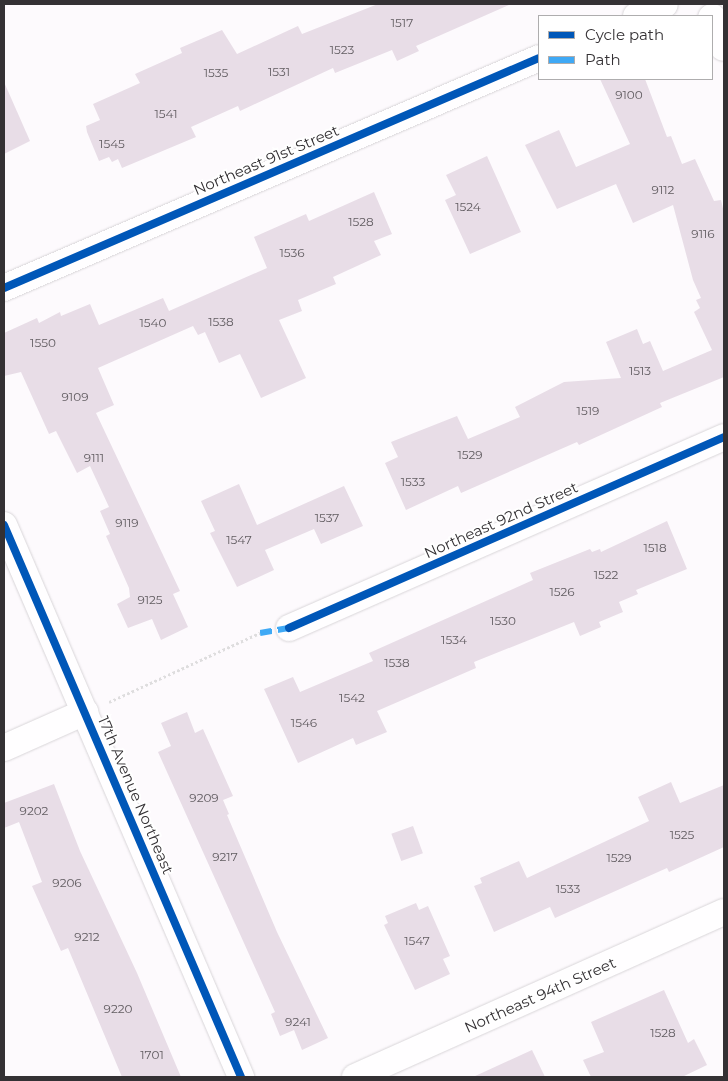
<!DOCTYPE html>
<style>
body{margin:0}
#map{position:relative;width:728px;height:1081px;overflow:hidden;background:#fdfafd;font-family:Montserrat,sans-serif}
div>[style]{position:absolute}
.building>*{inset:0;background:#e8dde7;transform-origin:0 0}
.path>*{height:3px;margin-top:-1.5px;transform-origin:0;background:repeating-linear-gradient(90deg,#deddde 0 2.5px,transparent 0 5px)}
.roads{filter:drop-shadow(0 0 1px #d9d6d9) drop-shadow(0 0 1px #d9d6d9)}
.street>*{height:26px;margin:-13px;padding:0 13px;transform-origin:13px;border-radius:13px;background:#fffeff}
.secondary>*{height:28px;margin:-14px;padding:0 14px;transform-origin:14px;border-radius:14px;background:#fffeff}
.quiet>*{height:6px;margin-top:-3px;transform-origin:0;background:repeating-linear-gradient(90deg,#3fa9f5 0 12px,transparent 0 18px)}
.cycleway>*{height:8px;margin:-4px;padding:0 4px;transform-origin:4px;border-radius:4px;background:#0057b8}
span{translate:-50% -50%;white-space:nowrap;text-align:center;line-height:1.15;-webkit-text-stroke:4px #fff;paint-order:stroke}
.number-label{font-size:12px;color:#615c61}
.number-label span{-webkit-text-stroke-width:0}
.street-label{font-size:15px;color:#343134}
.frame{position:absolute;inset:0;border:5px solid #343134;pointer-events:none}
.legend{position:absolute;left:538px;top:15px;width:175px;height:65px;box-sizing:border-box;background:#fff;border:1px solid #aeadae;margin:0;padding:6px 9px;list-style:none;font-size:15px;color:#343134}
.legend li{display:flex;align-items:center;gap:10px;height:25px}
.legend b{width:25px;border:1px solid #aeadae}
</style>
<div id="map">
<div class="building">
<i style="clip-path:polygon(378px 4px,511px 4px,416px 46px,419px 51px,397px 61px,392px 50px,335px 73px,333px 68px,240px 111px,238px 106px,191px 127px,196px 137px,122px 168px,118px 159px,112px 162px,109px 157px,99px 161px,87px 132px,86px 126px,100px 120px,93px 104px,140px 83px,135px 74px,182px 53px,180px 48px,222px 30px,237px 54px,298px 26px,302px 34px)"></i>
<i style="clip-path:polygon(600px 79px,645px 79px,667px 137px,671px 136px,682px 164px,695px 159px,714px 201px,721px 200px,724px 213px,724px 377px,660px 403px,662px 407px,579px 445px,577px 442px,461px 493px,458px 486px,406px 510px,385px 463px,398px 457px,391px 442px,457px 416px,468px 439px,520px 417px,515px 407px,564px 382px,621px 378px,606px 342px,637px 329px,643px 344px,650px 341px,663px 371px,712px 350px,694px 312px,700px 308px,696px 300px,701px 298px,693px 280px,673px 205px,633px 223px,616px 184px,557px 209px,525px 145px,559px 130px,576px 167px,630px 144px)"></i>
<i style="clip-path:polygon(4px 82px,30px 141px,4px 154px)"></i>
<i style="clip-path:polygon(487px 156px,521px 232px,470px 254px,445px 200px,456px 195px,446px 175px)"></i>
<i style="clip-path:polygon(374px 192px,392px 234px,374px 241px,381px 255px,333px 277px,336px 284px,298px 300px,302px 311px,279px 320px,306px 378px,261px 398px,240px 354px,219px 363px,205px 332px,198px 335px,193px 326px,98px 368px,114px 405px,96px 413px,180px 591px,173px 594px,188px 627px,161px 640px,152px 619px,128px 628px,117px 604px,130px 597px,129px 588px,106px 536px,110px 534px,100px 511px,109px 507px,90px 466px,77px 473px,56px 431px,49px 434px,21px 372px,4px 376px,4px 333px,37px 318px,39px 323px,60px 312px,61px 316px,90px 304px,99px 325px,163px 298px,169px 311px,267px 268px,254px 237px,306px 214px,309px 221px)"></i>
<i style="clip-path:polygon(239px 484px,257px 525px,344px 486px,363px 526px,321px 544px,314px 529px,265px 550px,274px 570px,237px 587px,210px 533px,215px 531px,201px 501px)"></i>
<i style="clip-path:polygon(667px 521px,687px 569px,636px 590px,638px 594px,619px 602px,623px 612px,599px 622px,601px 627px,580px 636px,574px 622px,474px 662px,476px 668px,377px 711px,387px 732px,356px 745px,353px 738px,298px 763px,264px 689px,293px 677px,300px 692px,373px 661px,369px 653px,533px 580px,530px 573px,590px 549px,592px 552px,600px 549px,601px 552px)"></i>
<i style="clip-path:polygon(187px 712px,195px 733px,203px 729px,233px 796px,223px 800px,229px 814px,227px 815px,277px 932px,328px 1038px,302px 1050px,294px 1030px,280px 1036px,271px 1014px,275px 1012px,158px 752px,171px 746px,161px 723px)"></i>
<i style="clip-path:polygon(671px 782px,680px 803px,724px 785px,724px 847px,669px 872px,667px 868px,555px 918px,550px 907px,494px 932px,474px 886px,482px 883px,480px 878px,519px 861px,527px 878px,649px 821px,638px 797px)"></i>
<i style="clip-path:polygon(54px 784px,80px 851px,137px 973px,181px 1077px,122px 1077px,68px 948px,61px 951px,32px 886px,42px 882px,19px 822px,4px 828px,4px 803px)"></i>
<i style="left:413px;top:826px;width:29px;height:23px;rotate:70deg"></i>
<i style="clip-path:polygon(416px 903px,419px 910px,428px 906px,450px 956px,443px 959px,450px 974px,415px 990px,384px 925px,388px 923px,385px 916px)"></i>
<i style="clip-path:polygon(664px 990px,688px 1043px,694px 1039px,707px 1065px,682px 1077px,591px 1077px,583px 1060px,604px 1052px,591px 1022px)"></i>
<i style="clip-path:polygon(532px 1050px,545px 1077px,473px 1077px)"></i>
</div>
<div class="path">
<i style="left:109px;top:702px;width:166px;rotate:-24.6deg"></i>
</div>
<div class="roads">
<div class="street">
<i style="left:636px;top:16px;width:31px;rotate:-22deg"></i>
<i style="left:4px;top:288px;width:582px;rotate:-23.26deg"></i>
<i style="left:4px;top:525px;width:601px;rotate:66.76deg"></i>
<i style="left:289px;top:628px;width:475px;rotate:-23.7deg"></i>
<i style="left:4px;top:748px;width:89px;rotate:-24deg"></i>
<i style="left:355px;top:1077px;width:404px;rotate:-24.1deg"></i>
</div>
<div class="secondary">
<i style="left:712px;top:18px;width:31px;rotate:68deg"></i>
</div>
</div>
<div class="quiet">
<i style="left:260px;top:633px;width:29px;rotate:-10deg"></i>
</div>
<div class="cycleway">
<i style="left:4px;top:288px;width:582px;rotate:-23.26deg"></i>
<i style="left:4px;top:525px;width:601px;rotate:66.76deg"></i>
<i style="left:289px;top:628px;width:475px;rotate:-23.7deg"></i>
</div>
<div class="number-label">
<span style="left:402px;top:23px">1517</span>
<span style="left:342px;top:50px">1523</span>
<span style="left:279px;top:72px">1531</span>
<span style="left:216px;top:73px">1535</span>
<span style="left:629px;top:95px">9100</span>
<span style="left:166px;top:114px">1541</span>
<span style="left:112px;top:144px">1545</span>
<span style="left:663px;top:190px">9112</span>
<span style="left:468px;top:207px">1524</span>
<span style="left:361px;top:222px">1528</span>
<span style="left:703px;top:234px">9116</span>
<span style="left:292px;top:253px">1536</span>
<span style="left:221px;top:322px">1538</span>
<span style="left:153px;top:323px">1540</span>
<span style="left:43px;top:343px">1550</span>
<span style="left:640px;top:371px">1513</span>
<span style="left:75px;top:397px">9109</span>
<span style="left:588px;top:411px">1519</span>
<span style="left:470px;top:455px">1529</span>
<span style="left:94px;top:458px">9111</span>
<span style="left:413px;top:482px">1533</span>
<span style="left:327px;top:518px">1537</span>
<span style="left:127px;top:523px">9119</span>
<span style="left:239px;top:540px">1547</span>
<span style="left:655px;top:548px">1518</span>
<span style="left:606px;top:575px">1522</span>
<span style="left:562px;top:592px">1526</span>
<span style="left:150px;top:600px">9125</span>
<span style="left:503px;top:621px">1530</span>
<span style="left:454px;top:640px">1534</span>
<span style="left:397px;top:663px">1538</span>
<span style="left:352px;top:698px">1542</span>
<span style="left:304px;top:723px">1546</span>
<span style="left:204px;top:798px">9209</span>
<span style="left:34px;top:811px">9202</span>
<span style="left:682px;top:835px">1525</span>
<span style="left:225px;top:857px">9217</span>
<span style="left:619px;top:858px">1529</span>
<span style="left:67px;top:883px">9206</span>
<span style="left:568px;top:889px">1533</span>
<span style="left:87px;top:937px">9212</span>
<span style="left:417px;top:941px">1547</span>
<span style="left:118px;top:1009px">9220</span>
<span style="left:298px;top:1022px">9241</span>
<span style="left:663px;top:1033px">1528</span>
<span style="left:152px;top:1055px">1701</span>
</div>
<div class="street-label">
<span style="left:266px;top:160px;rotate:-23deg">Northeast 91st Street</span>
<span style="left:501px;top:520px;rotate:-24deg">Northeast 92nd Street</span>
<span style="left:136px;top:795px;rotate:67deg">17th Avenue Northeast</span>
<span style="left:540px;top:995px;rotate:-24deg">Northeast 94th Street</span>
</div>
<div class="frame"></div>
<ul class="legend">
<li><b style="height:6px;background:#0057b8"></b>Cycle path</li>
<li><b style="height:6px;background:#3fa9f5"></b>Path</li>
</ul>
</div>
